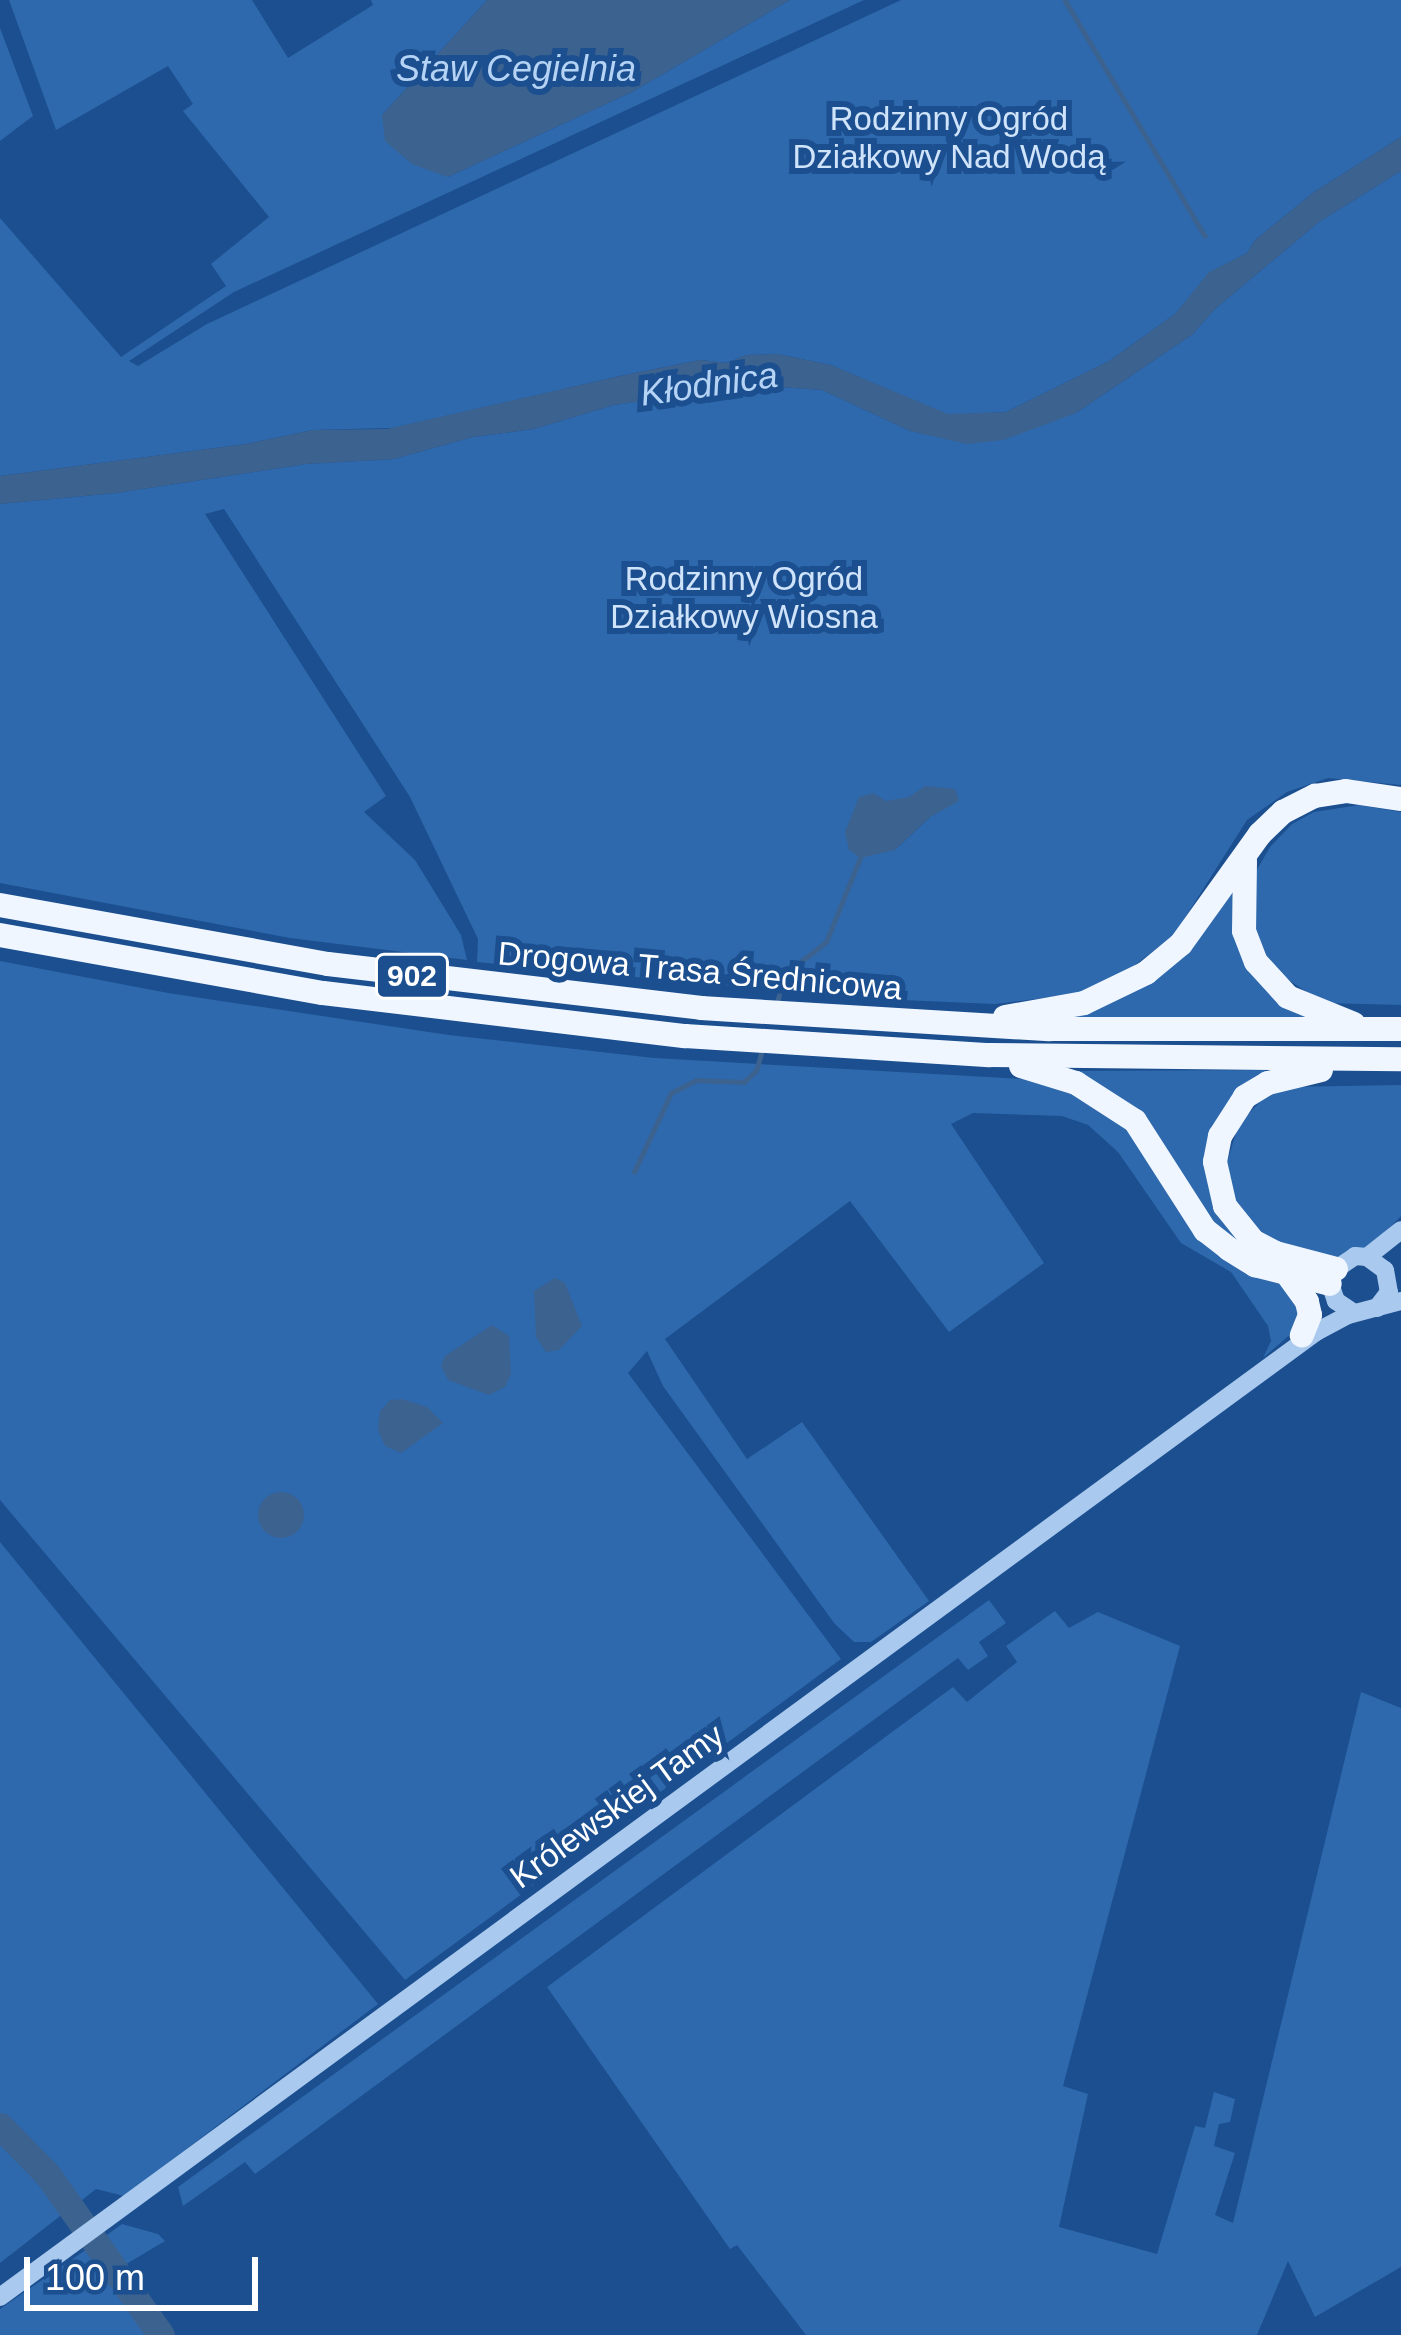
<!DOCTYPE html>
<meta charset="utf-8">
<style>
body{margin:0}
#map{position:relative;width:1401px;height:2335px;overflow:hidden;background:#1b4f8f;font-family:Helvetica,sans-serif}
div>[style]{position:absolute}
.green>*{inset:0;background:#2e69ad}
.water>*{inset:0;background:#3c6290}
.round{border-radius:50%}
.stream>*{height:4.5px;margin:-2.25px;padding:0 2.25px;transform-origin:2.25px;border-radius:2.25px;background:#3c6290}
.river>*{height:27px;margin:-13.5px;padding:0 13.5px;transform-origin:13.5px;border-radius:13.5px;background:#3c6290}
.minor>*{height:18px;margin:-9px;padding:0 9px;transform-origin:9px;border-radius:9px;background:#a9c9ee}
.major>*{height:24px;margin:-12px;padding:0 12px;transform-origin:12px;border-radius:12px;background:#f0f6ff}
span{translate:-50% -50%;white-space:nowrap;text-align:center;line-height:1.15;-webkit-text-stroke:12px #1b4f8f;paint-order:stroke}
.shield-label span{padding:3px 9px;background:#1b4f8f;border:3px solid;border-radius:9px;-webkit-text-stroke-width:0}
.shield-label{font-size:30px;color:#fff;font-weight:700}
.park-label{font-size:33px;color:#cfe3fa}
.street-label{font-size:33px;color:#fff}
.water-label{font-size:36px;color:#b5d3f5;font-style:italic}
.scale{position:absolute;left:24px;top:2257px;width:234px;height:54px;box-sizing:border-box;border:6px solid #fff;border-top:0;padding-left:15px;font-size:36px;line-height:42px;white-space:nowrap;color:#fff;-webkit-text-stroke:9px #1b4f8f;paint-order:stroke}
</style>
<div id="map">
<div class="green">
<i style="clip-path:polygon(9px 0,252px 0,288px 58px,373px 5px,371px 0,487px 0,382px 115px,448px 177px,632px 92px,790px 0,864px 0,234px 292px,129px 361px,138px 366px,207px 324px,901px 0,1401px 0,1401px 137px,1314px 192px,1255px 240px,1247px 253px,1210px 272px,1175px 314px,1109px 361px,1006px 412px,948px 415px,831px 365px,777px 354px,746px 355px,727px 363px,700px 360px,620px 376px,393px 428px,313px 430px,246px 444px,0 476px,0 218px,121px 357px,226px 286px,211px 264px,269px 217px,183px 111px,193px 104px,168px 66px,56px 130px)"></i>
<i style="clip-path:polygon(0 28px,33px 116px,0 141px)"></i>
<i style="clip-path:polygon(evenodd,1401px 171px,1401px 785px,1328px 778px,1287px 792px,1247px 820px,1174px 935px,1126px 972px,1083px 993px,995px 1004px,855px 998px,477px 962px,478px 939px,410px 797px,224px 509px,205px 514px,386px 796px,364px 812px,415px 860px,461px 935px,467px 960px,290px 938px,0 883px,0 504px,116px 493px,306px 464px,394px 459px,473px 437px,534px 429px,614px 405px,752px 385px,822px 390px,910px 431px,967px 443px,1076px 413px,1193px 334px,1215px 309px,1319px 222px,1401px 171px,910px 797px,930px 817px,895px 850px,846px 832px,853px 816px,910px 797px)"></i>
<i style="clip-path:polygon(1359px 805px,1401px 812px,1401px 1005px,1324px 1003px,1276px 972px,1253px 935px,1255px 873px,1270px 847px,1292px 824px,1314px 812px)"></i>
<i style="clip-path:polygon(1235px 887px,1235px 916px,1309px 1022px,1070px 1018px)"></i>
<i style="clip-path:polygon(0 961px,168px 993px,449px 1035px,654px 1058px,1041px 1080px,1084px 1094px,1122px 1121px,1196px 1230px,1282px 1277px,1301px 1301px,1293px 1332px,1263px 1358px,1271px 1341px,1268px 1326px,1231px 1272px,1181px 1243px,1118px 1152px,1088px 1125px,1062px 1116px,973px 1113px,951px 1124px,1044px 1263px,949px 1332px,850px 1201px,665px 1339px,747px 1459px,802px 1422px,929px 1601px,871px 1642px,854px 1642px,834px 1623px,663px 1386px,647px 1351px,628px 1373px,841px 1659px,405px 1980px,0 1500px)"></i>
<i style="clip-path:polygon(1265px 1070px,1208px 1159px,1208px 1186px,1219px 1213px,1249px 1247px,1237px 1249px,1192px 1198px,1158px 1135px,1068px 1071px)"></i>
<i style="clip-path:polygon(1401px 1085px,1401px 1216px,1369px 1248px,1330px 1260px,1292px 1252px,1244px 1220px,1224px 1172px,1239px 1123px,1261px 1101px,1286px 1087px)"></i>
<i style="clip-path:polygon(0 1542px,378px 2004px,124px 2196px,96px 2189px,77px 2204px,59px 2173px,0 2114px)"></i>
<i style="clip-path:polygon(989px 1600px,1006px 1623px,979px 1642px,988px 1656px,968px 1670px,958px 1658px,255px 2174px,245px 2162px,183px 2206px,178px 2187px)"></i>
<i style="clip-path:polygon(1055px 1611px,1069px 1628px,1098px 1612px,1180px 1646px,1063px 2086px,1088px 2094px,1059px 2227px,1157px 2254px,1195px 2126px,1205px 2128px,1214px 2092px,1235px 2099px,1230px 2122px,1219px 2124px,1214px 2146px,1235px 2153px,1215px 2215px,1233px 2223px,1361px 1692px,1401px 1708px,1401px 2267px,1315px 2317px,1288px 2261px,1257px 2335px,806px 2335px,737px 2245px,730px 2249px,547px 1987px,953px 1687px,967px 1702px,1017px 1662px,1006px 1646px)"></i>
<i style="clip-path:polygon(0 2142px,64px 2213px,0 2263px)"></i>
<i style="clip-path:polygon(122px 2224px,158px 2234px,165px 2241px,118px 2269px,100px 2240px)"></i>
<i style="clip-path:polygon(87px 2249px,151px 2335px,0 2335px,0 2309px)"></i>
</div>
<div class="water">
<i style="clip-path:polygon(487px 0,790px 0,632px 92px,448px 177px,412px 164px,385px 141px,382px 115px)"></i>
<i style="clip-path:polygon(1401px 137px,1401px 171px,1319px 222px,1215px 309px,1193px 334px,1076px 413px,1003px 440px,967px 444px,910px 431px,822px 390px,752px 385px,614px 405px,534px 429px,473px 437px,394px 459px,306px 464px,116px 493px,0 504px,0 476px,246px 444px,313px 430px,387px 429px,620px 376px,700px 360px,727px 363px,746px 355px,777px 354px,831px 365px,948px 414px,1006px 412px,1109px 361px,1175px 314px,1209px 272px,1247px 253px,1255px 240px,1314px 192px)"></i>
<i style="clip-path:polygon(925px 786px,955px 789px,959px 801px,930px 817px,895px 850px,860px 858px,849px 850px,845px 832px,859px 797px,873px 793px,886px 801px,909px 797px)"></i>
<i style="clip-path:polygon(555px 1278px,565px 1283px,582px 1326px,559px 1350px,546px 1352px,536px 1337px,534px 1291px)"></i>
<i style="clip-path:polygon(492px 1325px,509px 1336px,511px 1374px,505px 1387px,489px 1395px,448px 1380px,441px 1366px,445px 1356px)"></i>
<i style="clip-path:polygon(402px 1399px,427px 1407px,443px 1423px,401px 1453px,385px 1446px,378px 1430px,380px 1411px,390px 1400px)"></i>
<i class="round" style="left:258px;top:1492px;width:46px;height:46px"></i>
</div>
<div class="stream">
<i style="left:1065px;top:0;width:274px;rotate:59.3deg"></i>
<i style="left:777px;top:1002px;width:29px;rotate:-74deg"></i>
<i style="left:785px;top:974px;width:52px;rotate:-38deg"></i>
<i style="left:826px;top:942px;width:91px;rotate:-68deg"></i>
<i style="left:634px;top:1172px;width:87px;rotate:-64.9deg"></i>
<i style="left:671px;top:1093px;width:28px;rotate:-27deg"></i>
<i style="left:696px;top:1080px;width:48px;rotate:2.4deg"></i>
<i style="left:744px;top:1082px;width:16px;rotate:-43deg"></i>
<i style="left:756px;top:1071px;width:25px;rotate:-74deg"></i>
</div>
<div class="river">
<i style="left:0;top:2126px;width:67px;rotate:45.6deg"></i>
<i style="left:47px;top:2174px;width:197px;rotate:54.7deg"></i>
</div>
<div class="minor">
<i style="left:1367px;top:1257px;width:43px;rotate:-38.5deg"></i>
<i style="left:1354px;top:1313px;width:22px;rotate:-146deg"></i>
<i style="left:1336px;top:1301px;width:18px;rotate:-109deg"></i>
<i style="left:1330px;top:1284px;width:16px;rotate:-68deg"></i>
<i style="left:1336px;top:1269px;width:23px;rotate:-34deg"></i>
<i style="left:1355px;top:1256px;width:12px;rotate:5deg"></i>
<i style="left:1367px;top:1257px;width:22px;rotate:36deg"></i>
<i style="left:1385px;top:1270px;width:22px;rotate:80deg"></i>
<i style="left:1389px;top:1292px;width:20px;rotate:127deg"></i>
<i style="left:0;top:2297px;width:1632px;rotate:-36.25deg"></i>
<i style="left:1316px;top:1332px;width:36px;rotate:-28deg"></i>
<i style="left:1348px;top:1315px;width:55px;rotate:-14.8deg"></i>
</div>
<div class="major">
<i style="left:1245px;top:861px;width:70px;rotate:90.8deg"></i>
<i style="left:1244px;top:931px;width:33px;rotate:69deg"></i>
<i style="left:1256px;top:962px;width:47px;rotate:47.6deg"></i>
<i style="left:1288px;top:997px;width:71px;rotate:22.2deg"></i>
<i style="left:0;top:905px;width:333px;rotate:10.2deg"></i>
<i style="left:328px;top:964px;width:376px;rotate:6.7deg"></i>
<i style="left:701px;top:1008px;width:349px;rotate:3.5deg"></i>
<i style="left:1049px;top:1029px;width:352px"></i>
<i style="left:0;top:935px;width:328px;rotate:10.2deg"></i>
<i style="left:323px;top:993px;width:365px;rotate:6.8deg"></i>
<i style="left:685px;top:1036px;width:305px;rotate:3.6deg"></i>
<i style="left:989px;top:1055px;width:412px;rotate:0.6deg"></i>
<i style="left:1005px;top:1017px;width:80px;rotate:-10deg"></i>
<i style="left:1084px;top:1003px;width:69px;rotate:-25.8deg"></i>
<i style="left:1146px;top:973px;width:45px;rotate:-39.6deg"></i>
<i style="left:1181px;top:944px;width:135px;rotate:-54.3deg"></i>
<i style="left:1260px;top:834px;width:32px;rotate:-44deg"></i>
<i style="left:1283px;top:812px;width:36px;rotate:-27deg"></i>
<i style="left:1315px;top:796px;width:31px;rotate:-9deg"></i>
<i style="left:1346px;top:791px;width:56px;rotate:8.3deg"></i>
<i style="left:1021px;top:1066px;width:58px;rotate:17.2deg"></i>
<i style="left:1076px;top:1083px;width:70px;rotate:32.8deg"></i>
<i style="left:1135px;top:1121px;width:130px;rotate:57.3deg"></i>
<i style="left:1205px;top:1230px;width:31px;rotate:38deg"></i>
<i style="left:1229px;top:1249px;width:31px;rotate:32deg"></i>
<i style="left:1255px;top:1265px;width:77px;rotate:14.2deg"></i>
<i style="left:1321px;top:1070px;width:55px;rotate:166.2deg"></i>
<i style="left:1268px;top:1083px;width:27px;rotate:149deg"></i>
<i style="left:1245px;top:1097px;width:46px;rotate:122.7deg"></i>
<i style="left:1220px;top:1136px;width:26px;rotate:101deg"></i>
<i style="left:1215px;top:1162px;width:45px;rotate:77.2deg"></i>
<i style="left:1225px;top:1206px;width:45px;rotate:51.3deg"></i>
<i style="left:1253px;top:1241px;width:26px;rotate:28deg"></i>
<i style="left:1276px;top:1253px;width:62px;rotate:14.9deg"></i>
<i style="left:1287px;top:1274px;width:34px;rotate:54deg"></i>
<i style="left:1307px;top:1302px;width:13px;rotate:77deg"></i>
<i style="left:1310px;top:1315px;width:22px;rotate:112deg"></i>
</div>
<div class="shield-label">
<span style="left:412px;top:976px">902</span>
</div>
<div class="park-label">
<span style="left:949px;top:138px">Rodzinny Ogród<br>Działkowy Nad Wodą</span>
<span style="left:744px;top:598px">Rodzinny Ogród<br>Działkowy Wiosna</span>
</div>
<div class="street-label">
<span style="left:700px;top:971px;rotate:5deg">Drogowa Trasa Średnicowa</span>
<span style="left:617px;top:1806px;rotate:-36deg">Królewskiej Tamy</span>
</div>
<div class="water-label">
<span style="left:516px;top:69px">Staw Cegielnia</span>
<span style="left:709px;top:384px;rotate:-8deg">Kłodnica</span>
</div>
<div class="scale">100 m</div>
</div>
